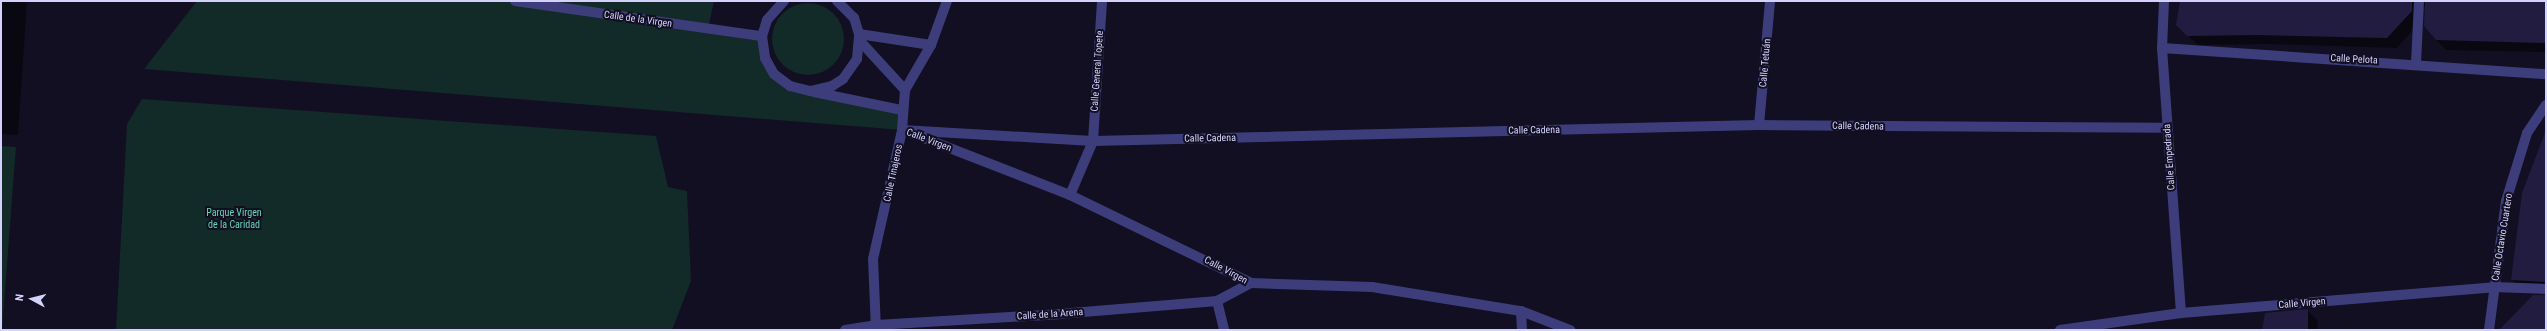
<!DOCTYPE html>
<meta charset="utf-8">
<style>
body{margin:0}
#map{position:relative;width:2547px;height:331px;overflow:hidden;background:#110f21;font-family:"Roboto Condensed",sans-serif}
div>[style]{position:absolute}
.green>*{inset:0;background:#122a28}
.round{border-radius:50%}
.shadow>*{inset:0;background:#0007}
.building>*{inset:0;background:#221c40}
.minor>*{height:10px;margin:-5px;padding:0 5px;transform-origin:5px;border-radius:5px;background:#3d3d7c}
span{translate:-50% -50%;white-space:nowrap;text-align:center;line-height:1.15;-webkit-text-stroke:4px #110f21;paint-order:stroke}
.street-label{font-size:10px;color:#d4d1fc}
.park-label{font-size:10px;color:#63d7b4}
.frame{position:absolute;inset:0;border:2px solid #d4d1fc;pointer-events:none}
.north{position:absolute;left:12px;top:279px;width:40px;height:40px;-webkit-text-stroke:3px #110f21;paint-order:stroke;rotate:277deg;font-size:11px;font-weight:700;line-height:16px;text-align:center;color:#d4d1fc}
.north::after{content:'';display:block;margin:auto;width:14px;height:18px;background:#d4d1fc;clip-path:polygon(50% 0,100% 100%,50% 72%,0 100%)}
</style>
<div id="map">
<div class="green">
<i style="clip-path:polygon(197px 1px,714px 1px,708px 29px,762px 36px,765px 58px,790px 86px,902px 110px,902px 130px,144px 69px)"></i>
<i class="round" style="left:772px;top:3px;width:72px;height:72px"></i>
<i style="clip-path:polygon(142px 99px,656px 136px,668px 187px,687px 191px,691px 281px,672px 330px,116px 330px,127px 124px)"></i>
<i style="clip-path:polygon(1px 146px,16px 147px,2px 330px,1px 330px)"></i>
</div>
<div class="shadow">
<i style="clip-path:polygon(1px 1px,27px 1px,18px 135px,1px 134px)"></i>
<i style="clip-path:polygon(2181px 1px,2546px 1px,2546px 52px,2446px 50px,2436px 40px,2426px 6px,2423px 8px,2421px 21px,2397px 48px,2268px 44px,2198px 45px,2187px 35px)"></i>
<i style="clip-path:polygon(2546px 133px,2546px 290px,2521px 288px,2512px 280px,2523px 193px)"></i>
<i style="clip-path:polygon(2307px 310px,2317px 320px,2318px 330px,2263px 330px)"></i>
</div>
<div class="building">
<i style="clip-path:polygon(2180px 1px,2412px 1px,2412px 11px,2387px 38px,2258px 35px,2187px 36px,2176px 25px)"></i>
<i style="clip-path:polygon(2425px 1px,2546px 1px,2546px 43px,2436px 40px,2424px 26px)"></i>
<i style="clip-path:polygon(2545px 133px,2546px 282px,2511px 280px,2522px 193px)"></i>
<i style="clip-path:polygon(2533px 295px,2546px 295px,2546px 330px,2499px 330px)"></i>
<i style="clip-path:polygon(2308px 309px,2308px 330px,2262px 330px,2265px 313px)"></i>
</div>
<div class="minor">
<i style="left:515px;top:1px;width:249px;rotate:8.1deg"></i>
<i style="left:784px;top:1px;width:25px;rotate:132deg"></i>
<i style="left:767px;top:20px;width:17px;rotate:107deg"></i>
<i style="left:762px;top:36px;width:22px;rotate:82deg"></i>
<i style="left:765px;top:58px;width:18px;rotate:61deg"></i>
<i style="left:774px;top:74px;width:20px;rotate:37deg"></i>
<i style="left:790px;top:86px;width:21px;rotate:14deg"></i>
<i style="left:810px;top:91px;width:23px;rotate:-13deg"></i>
<i style="left:832px;top:86px;width:13px;rotate:-32deg"></i>
<i style="left:843px;top:79px;width:24px;rotate:-55deg"></i>
<i style="left:857px;top:59px;width:25px;rotate:-85deg"></i>
<i style="left:859px;top:34px;width:17px;rotate:-107deg"></i>
<i style="left:854px;top:18px;width:24px;rotate:-135deg"></i>
<i style="left:2164px;top:1px;width:47px;rotate:92.4deg"></i>
<i style="left:2162px;top:48px;width:266px;rotate:85.9deg"></i>
<i style="left:859px;top:34px;width:73px;rotate:8.7deg"></i>
<i style="left:860px;top:41px;width:67px;rotate:47.4deg"></i>
<i style="left:2162px;top:48px;width:385px;rotate:3.9deg"></i>
<i style="left:2416px;top:63px;width:62px;rotate:-87.2deg"></i>
<i style="left:814px;top:92px;width:90px;rotate:11.6deg"></i>
<i style="left:1759px;top:125px;width:124px;rotate:-84.9deg"></i>
<i style="left:902px;top:130px;width:191px;rotate:3.3deg"></i>
<i style="left:1093px;top:141px;width:666px;rotate:-1.38deg"></i>
<i style="left:1759px;top:125px;width:408px;rotate:0.4deg"></i>
<i style="left:911px;top:133px;width:171px;rotate:21.3deg"></i>
<i style="left:1070px;top:195px;width:201px;rotate:25.9deg"></i>
<i style="left:1251px;top:283px;width:121px;rotate:1.9deg"></i>
<i style="left:1372px;top:287px;width:151px;rotate:9.2deg"></i>
<i style="left:1521px;top:311px;width:53px;rotate:21.2deg"></i>
<i style="left:1070px;top:195px;width:59px;rotate:-66.9deg"></i>
<i style="left:1093px;top:141px;width:140px;rotate:-86.3deg"></i>
<i style="left:1217px;top:301px;width:30px;rotate:76deg"></i>
<i style="left:1521px;top:311px;width:19px;rotate:87deg"></i>
<i style="left:845px;top:330px;width:31px;rotate:-9deg"></i>
<i style="left:876px;top:325px;width:183px;rotate:-3.4deg"></i>
<i style="left:1059px;top:314px;width:159px;rotate:-4.7deg"></i>
<i style="left:1217px;top:301px;width:38px;rotate:-28deg"></i>
<i style="left:876px;top:330px;width:71px;rotate:-92.4deg"></i>
<i style="left:873px;top:259px;width:132px;rotate:-77.3deg"></i>
<i style="left:902px;top:130px;width:40px;rotate:-85.7deg"></i>
<i style="left:905px;top:90px;width:52px;rotate:-60deg"></i>
<i style="left:931px;top:45px;width:47px;rotate:-70deg"></i>
<i style="left:2060px;top:330px;width:122px;rotate:-8deg"></i>
<i style="left:2181px;top:313px;width:314px;rotate:-4.7deg"></i>
<i style="left:2494px;top:287px;width:52px;rotate:2.2deg"></i>
<i style="left:2489px;top:330px;width:130px;rotate:-82.5deg"></i>
<i style="left:2506px;top:201px;width:71px;rotate:-72.8deg"></i>
<i style="left:2527px;top:133px;width:34px;rotate:-56deg"></i>
</div>
<div class="street-label">
<span style="left:638px;top:19px;rotate:8deg">Calle de la Virgen</span>
<span style="left:2354px;top:59px;rotate:3deg">Calle Pelota</span>
<span style="left:1765px;top:63px;rotate:-85deg">Calle Tetuán</span>
<span style="left:1097px;top:71px;rotate:-86deg">Calle General Topete</span>
<span style="left:1858px;top:126px;rotate:1deg">Calle Cadena</span>
<span style="left:1534px;top:130px;rotate:-1deg">Calle Cadena</span>
<span style="left:1210px;top:138px;rotate:-1deg">Calle Cadena</span>
<span style="left:929px;top:140px;rotate:21deg">Calle Virgen</span>
<span style="left:2169px;top:157px;rotate:-94deg">Calle Empedrada</span>
<span style="left:893px;top:173px;rotate:-78deg">Calle Tinajeros</span>
<span style="left:2502px;top:237px;rotate:-81deg">Calle Octavio Cuartero</span>
<span style="left:1226px;top:270px;rotate:28deg">Calle Virgen</span>
<span style="left:2302px;top:303px;rotate:-5deg">Calle Virgen</span>
<span style="left:1050px;top:314px;rotate:-4deg">Calle de la Arena</span>
</div>
<div class="park-label">
<span style="left:234px;top:218px">Parque Virgen<br>de la Caridad</span>
</div>
<div class="frame"></div>
<div class="north">N</div>
</div>
